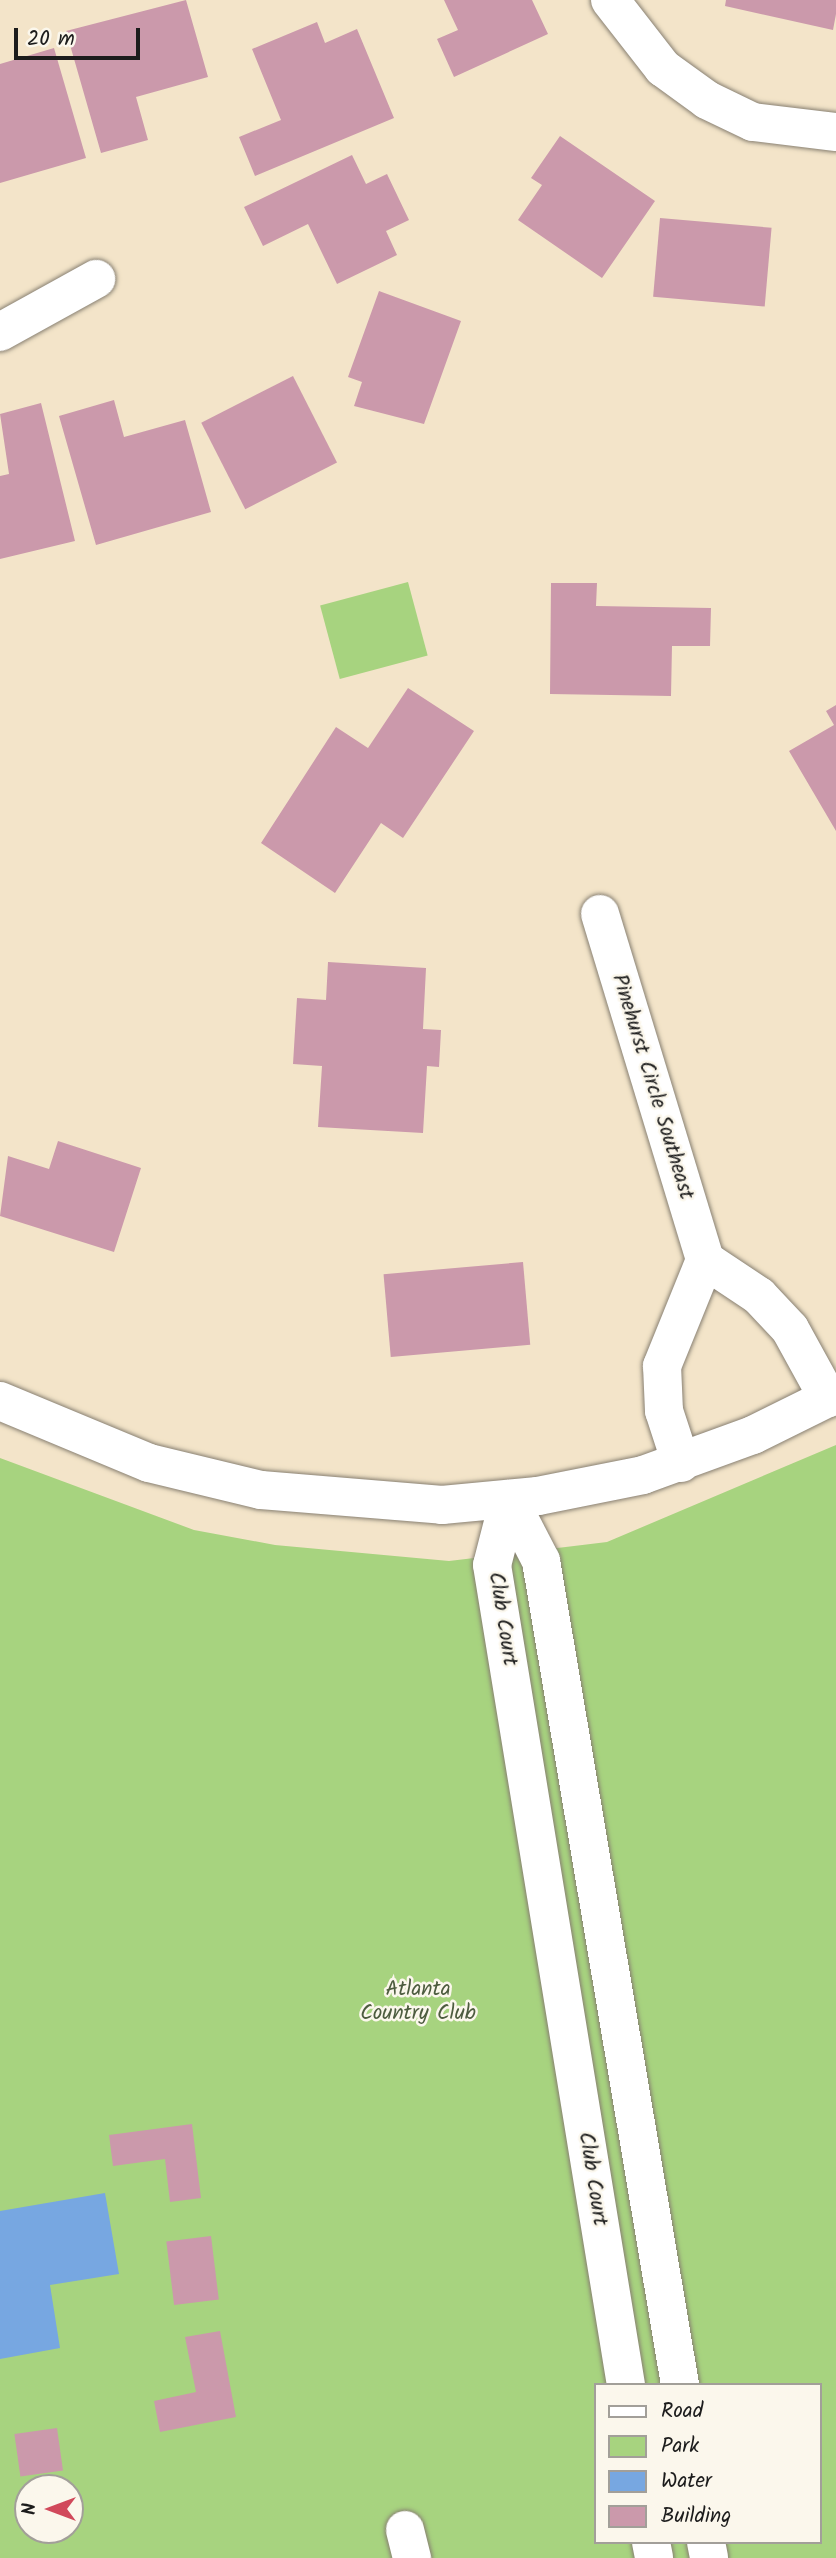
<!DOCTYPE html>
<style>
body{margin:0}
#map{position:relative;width:836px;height:2558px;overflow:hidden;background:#f3e4c9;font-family:Kalam,sans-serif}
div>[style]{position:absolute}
.green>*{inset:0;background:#a7d37f;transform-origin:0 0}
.water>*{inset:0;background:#77a7e1}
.building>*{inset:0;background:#cb99ab;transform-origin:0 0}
.roads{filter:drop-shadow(0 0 2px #888072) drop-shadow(0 0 2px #888072)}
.minor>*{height:38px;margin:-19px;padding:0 19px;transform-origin:19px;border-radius:19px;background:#fff}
span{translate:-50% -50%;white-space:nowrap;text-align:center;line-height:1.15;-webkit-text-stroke:5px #fbf7ec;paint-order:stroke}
.street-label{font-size:21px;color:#1c1c1c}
.park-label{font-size:21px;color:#4d5c3f}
.legend{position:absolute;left:594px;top:2383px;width:228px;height:161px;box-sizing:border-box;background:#fbf7ec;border:2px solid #a29f99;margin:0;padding:9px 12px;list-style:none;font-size:21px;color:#1c1c1c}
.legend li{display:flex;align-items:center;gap:14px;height:35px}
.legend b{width:35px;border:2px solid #a29f99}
.north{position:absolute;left:14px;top:2474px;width:70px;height:70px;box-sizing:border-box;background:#fbf7ec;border:2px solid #a29f99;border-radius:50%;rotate:270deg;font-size:19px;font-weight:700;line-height:28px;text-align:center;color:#1c1c1c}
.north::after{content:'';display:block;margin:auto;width:24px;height:32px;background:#d1495b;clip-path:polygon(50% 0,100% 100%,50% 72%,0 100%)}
.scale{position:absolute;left:14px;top:28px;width:126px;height:32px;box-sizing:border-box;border:4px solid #1c1c1c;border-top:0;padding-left:9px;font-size:21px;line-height:24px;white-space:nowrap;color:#1c1c1c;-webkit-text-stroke:5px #fbf7ec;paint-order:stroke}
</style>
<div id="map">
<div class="green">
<i style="left:408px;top:582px;width:76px;height:91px;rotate:75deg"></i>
<i style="clip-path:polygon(evenodd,836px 1445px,836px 2558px,0 2558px,0 1458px,194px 1530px,275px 1545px,449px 1561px,607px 1542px,836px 1445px,596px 2385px,820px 2385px,820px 2542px,596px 2542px,596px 2385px,836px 1445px,28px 2488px,70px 2488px,70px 2530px,28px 2530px,28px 2488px)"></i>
</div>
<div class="water">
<i style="clip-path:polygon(105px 2193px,119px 2274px,50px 2285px,60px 2348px,0 2359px,0 2211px)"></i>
</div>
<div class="building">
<i style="clip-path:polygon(186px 0,208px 77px,136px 97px,148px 140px,101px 153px,66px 31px)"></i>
<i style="clip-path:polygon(444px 0,532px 0,548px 34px,454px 77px,437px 39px,458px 30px)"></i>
<i style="clip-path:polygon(726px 0,836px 0,836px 14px,833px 30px,725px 6px)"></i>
<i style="clip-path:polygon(317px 22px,325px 43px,357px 29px,394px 118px,255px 176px,239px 137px,281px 120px,252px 49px)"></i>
<i style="clip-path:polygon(54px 48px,86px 158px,0 183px,0 64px)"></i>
<i style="clip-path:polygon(560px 136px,655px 201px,602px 278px,518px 220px,542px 185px,531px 178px)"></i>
<i style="clip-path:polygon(352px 155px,366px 184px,387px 174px,409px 220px,386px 231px,397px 255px,337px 284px,308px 224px,263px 246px,244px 207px)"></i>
<i style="left:660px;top:218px;width:112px;height:79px;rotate:5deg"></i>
<i style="clip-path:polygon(379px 291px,461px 321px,424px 424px,354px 406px,362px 382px,348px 377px)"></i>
<i style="left:293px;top:376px;width:97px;height:103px;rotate:63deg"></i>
<i style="clip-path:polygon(114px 400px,124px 437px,185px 420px,211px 512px,96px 545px,59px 416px)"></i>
<i style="clip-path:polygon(41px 403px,75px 541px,0 559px,0 476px,9px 474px,0 414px)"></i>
<i style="clip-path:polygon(551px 583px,597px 583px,596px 606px,711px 608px,710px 646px,672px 646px,671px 696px,550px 694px)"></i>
<i style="clip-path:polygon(408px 688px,474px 731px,403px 838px,381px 823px,335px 893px,261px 843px,336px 727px,368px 748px)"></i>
<i style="clip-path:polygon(836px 705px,836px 831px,789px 751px,834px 725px,826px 711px)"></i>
<i style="clip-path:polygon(328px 962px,426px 968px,423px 1029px,441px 1030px,439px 1067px,427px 1066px,423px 1133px,318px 1127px,322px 1066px,293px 1064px,297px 998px,326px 1000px)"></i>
<i style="clip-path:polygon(58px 1141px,141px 1168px,114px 1252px,0 1216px,8px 1156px,49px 1169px)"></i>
<i style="left:523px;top:1262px;width:83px;height:140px;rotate:85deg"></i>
<i style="clip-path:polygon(192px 2124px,201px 2198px,170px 2202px,165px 2159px,113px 2166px,109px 2135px)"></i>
<i style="left:211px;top:2236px;width:64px;height:45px;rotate:83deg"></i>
<i style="clip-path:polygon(220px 2331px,236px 2417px,160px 2432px,154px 2401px,196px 2392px,185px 2337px)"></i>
<i style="left:57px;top:2428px;width:43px;height:43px;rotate:82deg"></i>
</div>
<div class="roads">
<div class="minor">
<i style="left:610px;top:0;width:86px;rotate:52.1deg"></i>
<i style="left:663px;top:68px;width:54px;rotate:36deg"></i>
<i style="left:707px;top:100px;width:51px;rotate:25.6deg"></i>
<i style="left:753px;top:122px;width:84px;rotate:6.9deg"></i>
<i style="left:0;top:332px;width:110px;rotate:-28.9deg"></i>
<i style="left:600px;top:914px;width:362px;rotate:73.1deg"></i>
<i style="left:705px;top:1260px;width:65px;rotate:33.7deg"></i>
<i style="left:759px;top:1296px;width:45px;rotate:46.8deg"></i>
<i style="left:790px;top:1329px;width:79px;rotate:61.2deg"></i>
<i style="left:0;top:1401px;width:161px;rotate:22.6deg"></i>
<i style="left:149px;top:1463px;width:115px;rotate:13.6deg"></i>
<i style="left:261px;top:1490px;width:182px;rotate:4.7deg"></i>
<i style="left:442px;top:1505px;width:96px;rotate:-5.4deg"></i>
<i style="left:538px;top:1496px;width:107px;rotate:-11.3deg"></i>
<i style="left:643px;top:1475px;width:117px;rotate:-20deg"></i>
<i style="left:753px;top:1435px;width:93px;rotate:-26.3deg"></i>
<i style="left:681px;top:1463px;width:55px;rotate:-108.1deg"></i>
<i style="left:664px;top:1411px;width:45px;rotate:-92.5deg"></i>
<i style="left:662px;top:1366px;width:114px;rotate:-67.9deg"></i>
<i style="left:509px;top:1499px;width:70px;rotate:62.7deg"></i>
<i style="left:541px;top:1561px;width:836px;rotate:80.42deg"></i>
<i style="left:509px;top:1499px;width:68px;rotate:104.4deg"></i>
<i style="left:492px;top:1565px;width:831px;rotate:80.72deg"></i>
<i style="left:405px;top:2530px;width:29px;rotate:76deg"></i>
<i style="left:651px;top:2542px;width:16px;rotate:79deg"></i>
<i style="left:706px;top:2542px;width:16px;rotate:79deg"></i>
</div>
</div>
<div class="street-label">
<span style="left:652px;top:1087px;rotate:73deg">Pinehurst Circle Southeast</span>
<span style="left:502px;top:1619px;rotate:81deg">Club Court</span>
<span style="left:592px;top:2179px;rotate:81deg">Club Court</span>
</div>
<div class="park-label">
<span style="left:418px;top:2002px">Atlanta<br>Country Club</span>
</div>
<ul class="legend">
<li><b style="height:9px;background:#fff"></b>Road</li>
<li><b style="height:19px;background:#a7d37f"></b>Park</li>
<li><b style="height:19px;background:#77a7e1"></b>Water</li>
<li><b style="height:19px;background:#cb99ab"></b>Building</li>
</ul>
<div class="north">N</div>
<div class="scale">20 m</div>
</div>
